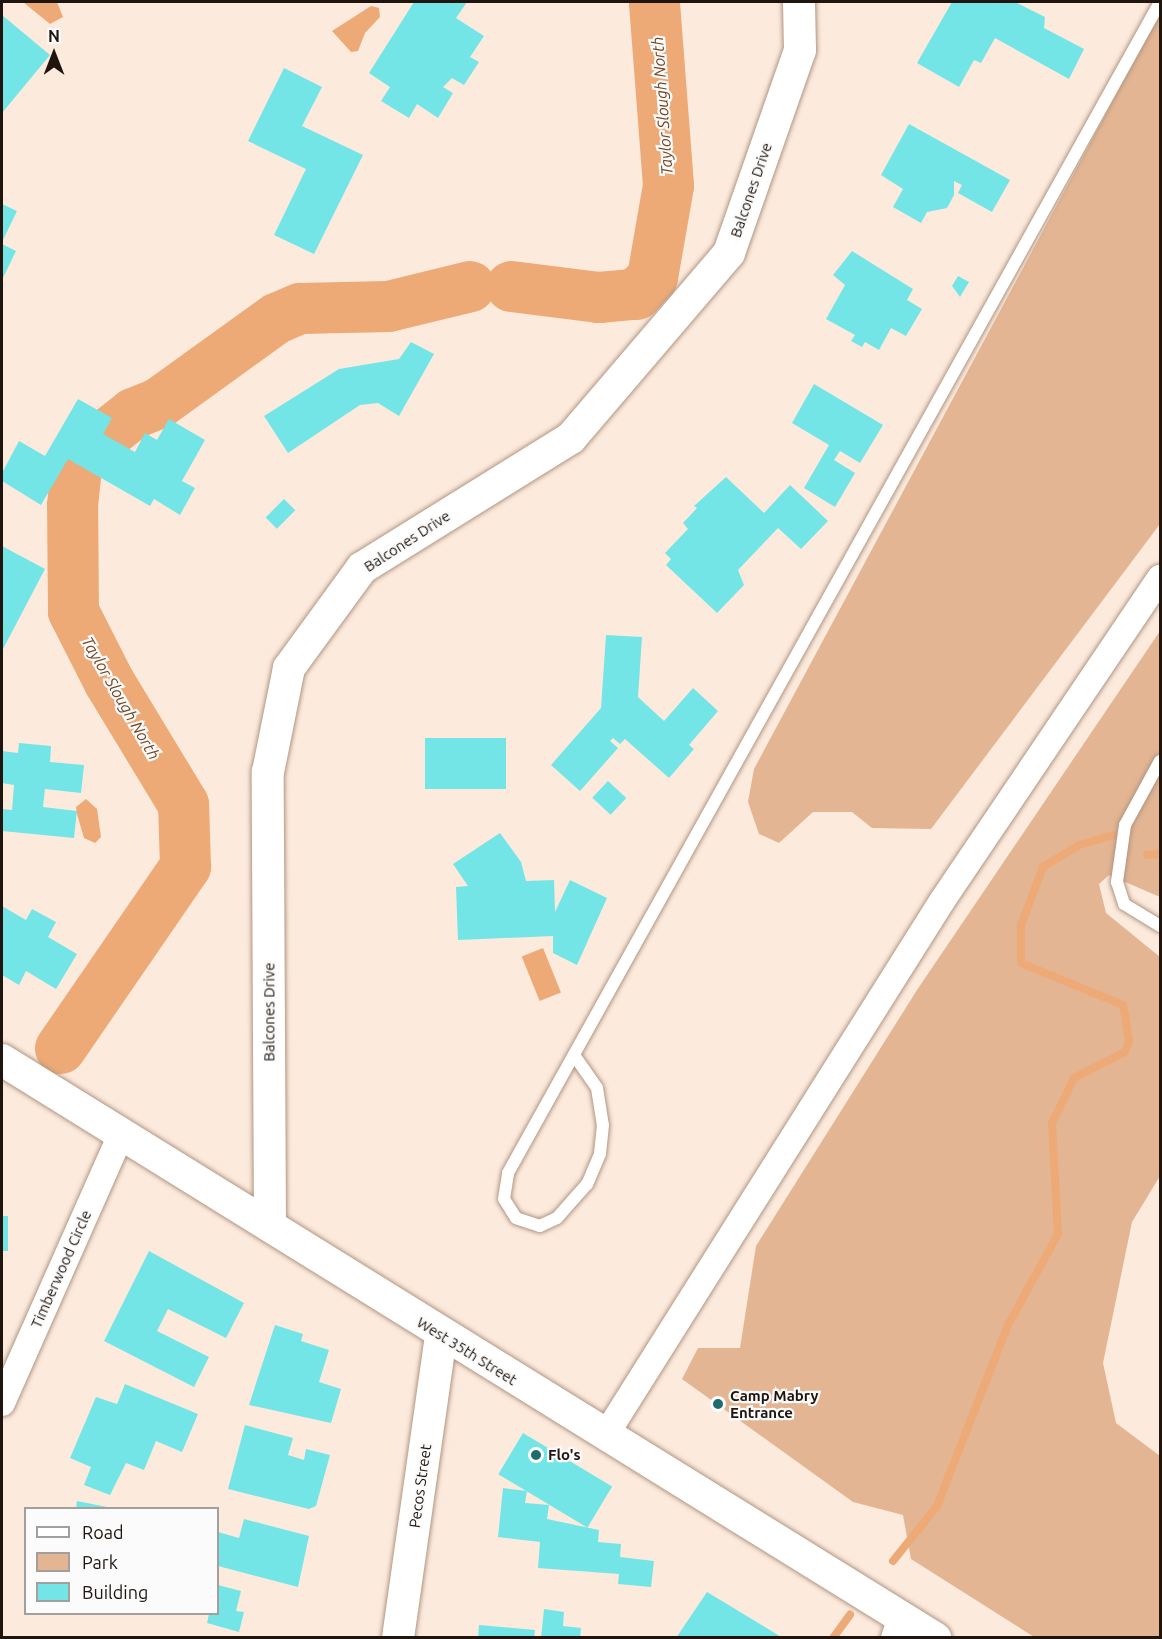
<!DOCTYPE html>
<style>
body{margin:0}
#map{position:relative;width:1162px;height:1639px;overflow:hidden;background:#fceadd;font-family:Ubuntu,sans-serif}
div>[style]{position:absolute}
.green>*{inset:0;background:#e3b593}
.water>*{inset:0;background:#edaa76;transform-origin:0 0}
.stream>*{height:8px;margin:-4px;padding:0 4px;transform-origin:4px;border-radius:4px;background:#edaa76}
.river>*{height:51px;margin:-25.5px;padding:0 25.5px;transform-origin:25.5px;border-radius:25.5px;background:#edaa76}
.building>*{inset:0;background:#74e5e7;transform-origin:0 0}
.roads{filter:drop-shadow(0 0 2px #b19681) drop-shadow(0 0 2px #b19681)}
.service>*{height:12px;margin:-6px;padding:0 6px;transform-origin:6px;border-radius:6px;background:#fff}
.minor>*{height:26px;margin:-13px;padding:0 13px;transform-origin:13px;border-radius:13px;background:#fff}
.tertiary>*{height:32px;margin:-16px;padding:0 16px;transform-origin:16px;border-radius:16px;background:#fff}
.dots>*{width:16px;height:16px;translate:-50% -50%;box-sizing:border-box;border:3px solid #fbfbfb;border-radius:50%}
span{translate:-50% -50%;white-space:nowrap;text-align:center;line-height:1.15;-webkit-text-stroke:4.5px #fbfbfb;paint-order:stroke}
.street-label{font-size:15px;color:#1f150e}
.poi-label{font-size:15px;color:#1f150e;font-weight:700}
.left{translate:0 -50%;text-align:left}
.water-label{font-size:16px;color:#724520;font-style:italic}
.frame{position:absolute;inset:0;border:3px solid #1f150e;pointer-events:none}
.legend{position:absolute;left:24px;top:1507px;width:195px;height:108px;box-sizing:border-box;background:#fbfbfb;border:2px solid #a39f9c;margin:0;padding:8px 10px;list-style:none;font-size:18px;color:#1f150e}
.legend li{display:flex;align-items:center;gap:12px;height:30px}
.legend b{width:30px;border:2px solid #a39f9c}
.north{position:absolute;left:24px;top:24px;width:60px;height:60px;-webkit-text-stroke:4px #fbfbfb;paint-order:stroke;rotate:0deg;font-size:16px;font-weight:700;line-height:24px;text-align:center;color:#1f150e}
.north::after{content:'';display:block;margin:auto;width:21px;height:27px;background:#1f150e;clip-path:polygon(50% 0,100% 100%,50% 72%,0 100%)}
</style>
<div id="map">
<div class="green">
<i style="clip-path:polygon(1160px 13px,1160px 524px,931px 829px,872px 828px,852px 812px,813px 812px,779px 843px,759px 834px,748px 802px,754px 769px)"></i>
<i style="clip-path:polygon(1160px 631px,1160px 897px,1109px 875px,1099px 884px,1106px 913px,1160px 957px,1160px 1176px,1132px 1222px,1103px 1363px,1116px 1423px,1160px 1456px,1160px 1637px,1034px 1637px,911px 1559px,903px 1515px,853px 1502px,682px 1379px,698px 1348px,740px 1348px,756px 1246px,917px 990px)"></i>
</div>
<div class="water">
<i style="clip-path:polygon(23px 2px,57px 2px,63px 17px,50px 24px)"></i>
<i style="clip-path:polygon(371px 6px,379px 8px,380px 17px,365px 33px,358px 51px,351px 52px,332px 31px)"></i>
<i style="clip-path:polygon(86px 799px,97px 809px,101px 837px,95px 843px,84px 838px,77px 814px,76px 807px)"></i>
<i style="left:543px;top:948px;width:48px;height:23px;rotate:68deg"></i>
</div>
<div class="stream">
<i style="left:1147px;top:855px;width:13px;rotate:-4deg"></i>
<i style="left:893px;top:1561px;width:70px;rotate:-51.3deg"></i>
<i style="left:937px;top:1506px;width:194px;rotate:-68.6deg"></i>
<i style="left:1008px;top:1325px;width:104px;rotate:-61.2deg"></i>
<i style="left:1058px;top:1234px;width:111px;rotate:-93.1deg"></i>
<i style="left:1052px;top:1123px;width:50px;rotate:-63.9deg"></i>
<i style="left:1074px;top:1078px;width:57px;rotate:-27deg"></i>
<i style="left:1125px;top:1052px;width:12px;rotate:-70deg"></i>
<i style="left:1129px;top:1041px;width:36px;rotate:-99deg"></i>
<i style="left:1123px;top:1005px;width:110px;rotate:-157.6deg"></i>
<i style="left:1021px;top:963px;width:38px;rotate:-90deg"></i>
<i style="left:1021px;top:925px;width:62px;rotate:-69.2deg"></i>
<i style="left:1043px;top:867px;width:42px;rotate:-31.4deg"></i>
<i style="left:1079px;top:845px;width:35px;rotate:-16deg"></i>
<i style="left:833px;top:1638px;width:29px;rotate:-54deg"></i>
</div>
<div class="river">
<i style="left:511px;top:286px;width:88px;rotate:7.2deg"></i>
<i style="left:598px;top:297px;width:38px;rotate:-5deg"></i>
<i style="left:636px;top:294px;width:23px;rotate:-47deg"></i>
<i style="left:652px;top:277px;width:93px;rotate:-80.1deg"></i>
<i style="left:668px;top:185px;width:184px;rotate:-94.4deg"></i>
<i style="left:60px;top:1048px;width:221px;rotate:-55.5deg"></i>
<i style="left:185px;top:866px;width:62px;rotate:-91.8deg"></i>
<i style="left:183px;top:804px;width:143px;rotate:-121.2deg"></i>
<i style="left:109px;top:682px;width:80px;rotate:-116.9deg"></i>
<i style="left:73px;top:611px;width:106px;rotate:-90.5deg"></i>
<i style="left:72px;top:505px;width:36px;rotate:-84deg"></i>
<i style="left:76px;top:469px;width:27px;rotate:-57deg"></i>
<i style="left:91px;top:446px;width:53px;rotate:-38.2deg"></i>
<i style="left:133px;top:413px;width:27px;rotate:-22deg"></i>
<i style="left:158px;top:403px;width:145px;rotate:-35.8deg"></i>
<i style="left:276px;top:318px;width:26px;rotate:-23deg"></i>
<i style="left:300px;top:308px;width:88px;rotate:-1.3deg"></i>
<i style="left:388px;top:306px;width:84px;rotate:-13.7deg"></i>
</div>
<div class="building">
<i style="clip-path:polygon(414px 2px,467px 2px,456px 18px,484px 36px,470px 57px,479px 62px,464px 85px,452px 78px,443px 87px,453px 93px,438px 118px,417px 104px,409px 118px,381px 101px,390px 87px,369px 73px)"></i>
<i style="clip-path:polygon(952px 2px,1015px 2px,1045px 17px,1044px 28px,1084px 49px,1069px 79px,995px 38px,981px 63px,974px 60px,959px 87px,917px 63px)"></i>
<i style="clip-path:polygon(2px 15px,50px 55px,2px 113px)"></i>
<i style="clip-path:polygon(284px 68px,322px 87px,302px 126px,363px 155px,314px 254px,274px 235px,306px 169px,248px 141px)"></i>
<i style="clip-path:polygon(909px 124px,1010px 180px,992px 212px,958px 193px,962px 185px,954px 181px,954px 195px,947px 208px,927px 212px,921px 223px,893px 207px,903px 189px,881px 175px)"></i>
<i style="clip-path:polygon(2px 204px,17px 211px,2px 242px)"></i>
<i style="clip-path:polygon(2px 244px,16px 251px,2px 280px)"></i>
<i style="clip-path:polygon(852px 251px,913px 289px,907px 300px,922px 309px,906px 336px,891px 328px,879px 350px,865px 342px,862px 347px,851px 341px,855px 335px,826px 319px,845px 285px,833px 275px)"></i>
<i style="clip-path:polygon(958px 276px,969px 282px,960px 297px,952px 286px)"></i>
<i style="clip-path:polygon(411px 342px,434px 354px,399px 416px,378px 403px,360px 405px,288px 453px,264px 416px,339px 369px,399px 359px)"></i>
<i style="clip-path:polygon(814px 384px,883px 425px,860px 463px,840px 451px,834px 460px,855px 473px,835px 507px,804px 488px,829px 445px,792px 423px)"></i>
<i style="clip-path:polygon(78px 399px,112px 418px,103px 434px,135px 452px,145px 433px,157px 440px,169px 419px,205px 440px,182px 481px,195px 488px,180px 515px,154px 499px,150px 506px,68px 459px,41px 505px,2px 481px,2px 473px,19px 441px,45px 456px)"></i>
<i style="clip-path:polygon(726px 477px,764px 513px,790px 485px,828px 521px,801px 549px,778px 528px,738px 570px,744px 585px,717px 613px,666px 565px,671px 559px,665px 553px,688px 529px,683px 523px,697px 508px,694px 506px)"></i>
<i style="left:284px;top:499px;width:16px;height:26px;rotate:45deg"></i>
<i style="clip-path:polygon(2px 546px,45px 569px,2px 651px)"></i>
<i style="clip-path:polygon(606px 635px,642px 637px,638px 697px,664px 721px,693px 688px,718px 711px,689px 745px,694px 749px,669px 778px,625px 739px,620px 744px,613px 738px,610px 741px,618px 748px,580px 791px,551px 765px,601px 708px)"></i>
<i style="left:425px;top:738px;width:81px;height:51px"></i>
<i style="clip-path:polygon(19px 743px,51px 746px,50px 762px,84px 765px,81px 793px,45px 789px,43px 807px,77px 811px,74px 838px,2px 831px,2px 809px,12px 810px,14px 785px,2px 783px,2px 751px,18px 753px)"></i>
<i style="left:608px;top:781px;width:25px;height:23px;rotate:43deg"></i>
<i style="clip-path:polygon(500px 833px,521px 862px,526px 881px,554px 880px,555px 912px,570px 880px,607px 898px,577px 965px,553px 953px,553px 936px,458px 940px,456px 887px,468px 886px,453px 864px)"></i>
<i style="clip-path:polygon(2px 906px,26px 920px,32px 909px,56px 922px,48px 937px,77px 954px,56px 989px,26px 971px,19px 985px,2px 975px)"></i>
<i style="left:2px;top:1216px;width:6px;height:35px"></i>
<i style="clip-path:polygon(149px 1251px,244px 1303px,226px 1338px,168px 1309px,157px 1331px,209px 1357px,194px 1387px,104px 1341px)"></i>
<i style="clip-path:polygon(275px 1325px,303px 1334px,301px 1341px,329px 1350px,319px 1382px,341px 1389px,331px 1423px,249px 1405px)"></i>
<i style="clip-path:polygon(125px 1384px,198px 1414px,182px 1452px,156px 1441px,144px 1470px,126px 1463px,110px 1495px,84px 1485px,91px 1467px,70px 1458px,96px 1397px,117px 1404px)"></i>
<i style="clip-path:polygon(245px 1425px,293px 1438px,288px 1455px,304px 1460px,306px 1449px,330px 1455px,316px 1506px,309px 1509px,228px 1489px)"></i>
<i style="left:523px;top:1433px;width:104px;height:48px;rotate:31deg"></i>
<i style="clip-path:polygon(503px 1488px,527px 1491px,525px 1503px,549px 1505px,547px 1519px,599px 1530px,598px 1542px,621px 1544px,620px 1557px,654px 1561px,651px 1587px,618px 1584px,619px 1574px,538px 1568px,540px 1542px,498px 1537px)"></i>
<i style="clip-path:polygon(77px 1501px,107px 1507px,107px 1508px,76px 1508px)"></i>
<i style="clip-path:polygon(244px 1519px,309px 1536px,298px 1587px,218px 1566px,218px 1532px,239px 1538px)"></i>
<i style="clip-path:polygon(218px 1585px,241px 1591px,236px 1611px,244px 1612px,239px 1632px,207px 1623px,209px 1614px,218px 1614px)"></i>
<i style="clip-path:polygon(707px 1592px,727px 1604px,783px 1638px,676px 1638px)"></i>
<i style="clip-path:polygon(544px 1609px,564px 1612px,563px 1626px,581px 1628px,580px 1638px,541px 1638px)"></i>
<i style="clip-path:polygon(479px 1625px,535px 1630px,534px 1638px,478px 1638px)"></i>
</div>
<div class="roads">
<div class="service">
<i style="left:1160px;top:761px;width:73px;rotate:118.7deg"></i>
<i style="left:1125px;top:825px;width:58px;rotate:98deg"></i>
<i style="left:1117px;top:882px;width:23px;rotate:72deg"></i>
<i style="left:1124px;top:904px;width:42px;rotate:31.4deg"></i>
<i style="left:574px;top:1055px;width:40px;rotate:55.1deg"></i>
<i style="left:597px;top:1088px;width:37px;rotate:81deg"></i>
<i style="left:603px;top:1125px;width:29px;rotate:96deg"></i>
<i style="left:600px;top:1154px;width:33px;rotate:113deg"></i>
<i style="left:587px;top:1184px;width:45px;rotate:131.4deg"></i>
<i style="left:557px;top:1218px;width:19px;rotate:155deg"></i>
<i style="left:540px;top:1226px;width:25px;rotate:-162deg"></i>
<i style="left:516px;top:1218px;width:22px;rotate:-122deg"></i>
<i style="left:504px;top:1199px;width:26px;rotate:-81deg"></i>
<i style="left:508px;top:1173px;width:1340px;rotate:-60.89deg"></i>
</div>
<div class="minor">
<i style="left:2px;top:1403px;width:294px;rotate:-66.1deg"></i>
<i style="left:605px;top:1436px;width:632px;rotate:-57.79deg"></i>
<i style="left:942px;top:901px;width:390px;rotate:-56deg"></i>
<i style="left:894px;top:1638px;width:24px;rotate:-71deg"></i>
</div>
<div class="tertiary">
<i style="left:2px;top:1060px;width:1098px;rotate:31.78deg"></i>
<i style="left:270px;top:1226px;width:454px;rotate:-90.3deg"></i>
<i style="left:268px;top:772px;width:106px;rotate:-78.6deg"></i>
<i style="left:289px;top:668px;width:124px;rotate:-53.9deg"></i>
<i style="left:362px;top:568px;width:246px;rotate:-31.9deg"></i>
<i style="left:571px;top:438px;width:243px;rotate:-49.5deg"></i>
<i style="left:729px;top:253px;width:215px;rotate:-70.7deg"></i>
<i style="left:800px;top:50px;width:48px;rotate:-91.2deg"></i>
<i style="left:398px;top:1638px;width:306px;rotate:-81.9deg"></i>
</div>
</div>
<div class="dots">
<i style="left:718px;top:1404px;background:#1f6c6d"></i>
<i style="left:536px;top:1455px;background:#1f6c6d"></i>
</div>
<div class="street-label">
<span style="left:751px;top:190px;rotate:-71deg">Balcones Drive</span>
<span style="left:407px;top:541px;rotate:-33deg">Balcones Drive</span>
<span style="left:269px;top:1012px;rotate:-90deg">Balcones Drive</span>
<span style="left:61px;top:1269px;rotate:-66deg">Timberwood Circle</span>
<span style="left:467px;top:1351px;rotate:32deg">West 35th Street</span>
<span style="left:420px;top:1486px;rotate:-82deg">Pecos Street</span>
</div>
<div class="poi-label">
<span class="left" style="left:730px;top:1404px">Camp Mabry<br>Entrance</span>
<span class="left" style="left:548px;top:1455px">Flo's</span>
</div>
<div class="water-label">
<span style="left:662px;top:106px;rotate:-94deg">Taylor Slough North</span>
<span style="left:121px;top:698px;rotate:60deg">Taylor Slough North</span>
</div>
<div class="frame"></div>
<ul class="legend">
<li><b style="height:8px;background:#fff"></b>Road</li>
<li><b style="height:16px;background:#e3b593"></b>Park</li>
<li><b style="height:16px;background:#74e5e7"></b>Building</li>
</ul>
<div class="north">N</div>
</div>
